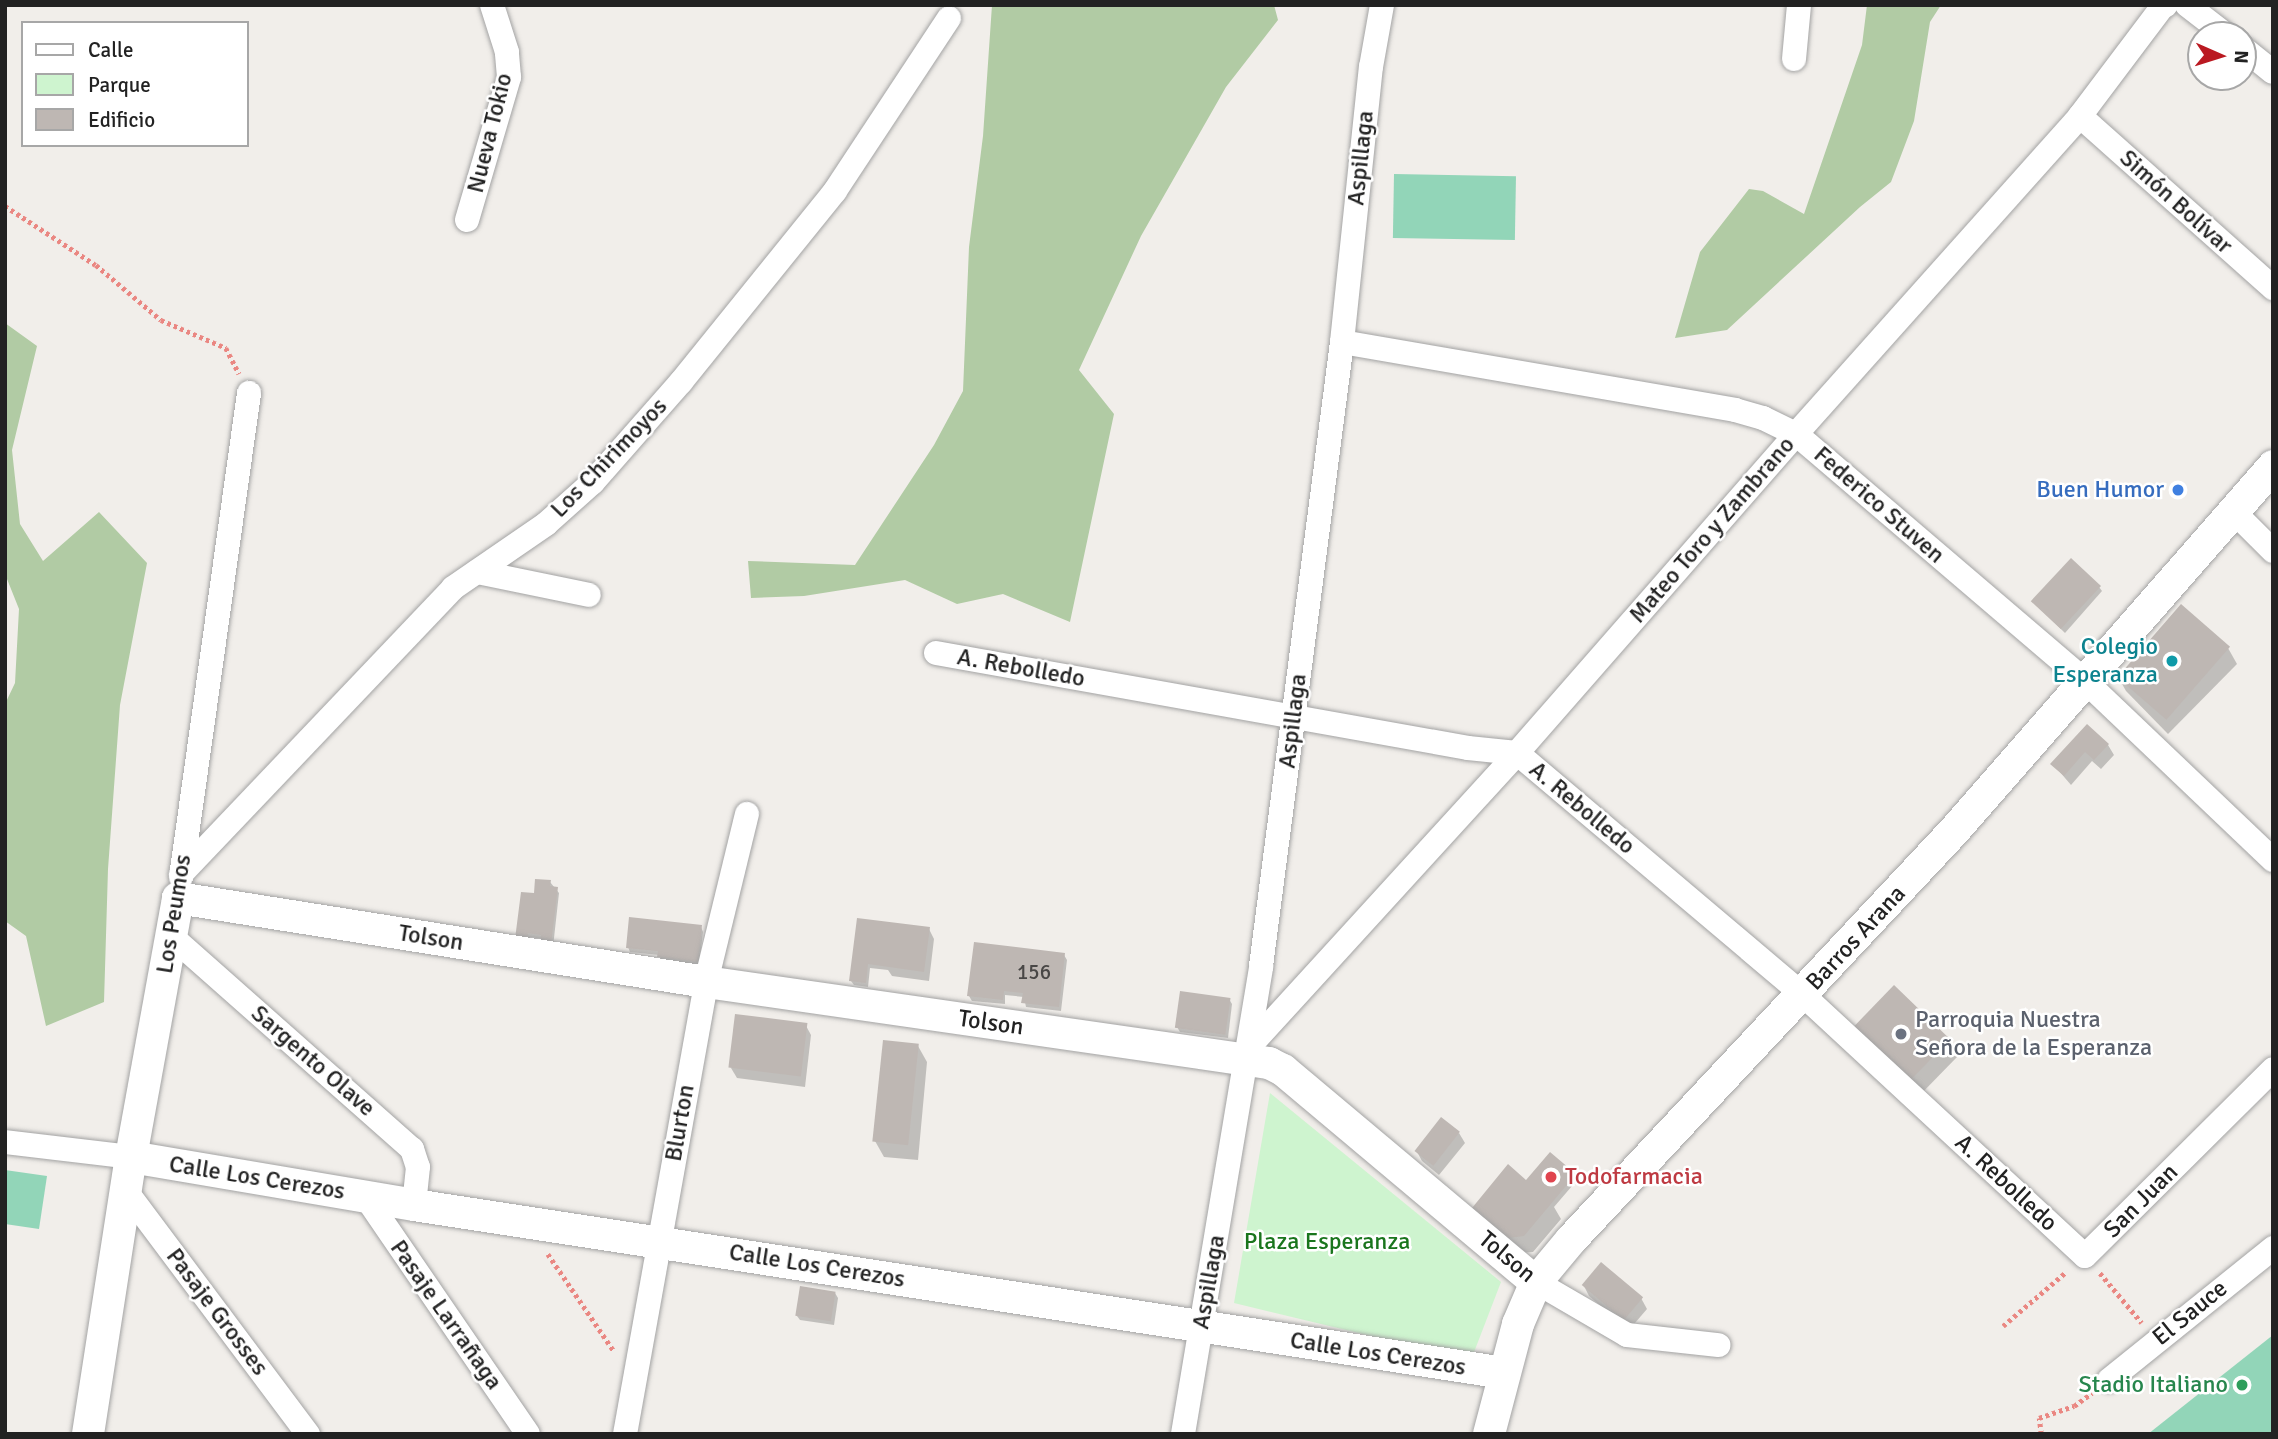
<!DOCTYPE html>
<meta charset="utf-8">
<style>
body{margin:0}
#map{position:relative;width:2278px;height:1439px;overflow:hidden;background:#f1eeea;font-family:Signika,sans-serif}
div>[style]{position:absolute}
.forest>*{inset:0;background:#b1cba4}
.park>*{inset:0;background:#cef4cf}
.pitch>*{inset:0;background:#92d5b8;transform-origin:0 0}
.shadow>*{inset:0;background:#0003}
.building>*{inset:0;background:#beb7b3;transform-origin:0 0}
.path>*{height:4.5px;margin-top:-2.25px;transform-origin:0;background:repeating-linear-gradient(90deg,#ea8782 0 3.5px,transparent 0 7px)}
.roads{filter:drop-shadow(0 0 2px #a3a3a3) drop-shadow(0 0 2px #a3a3a3)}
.minor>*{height:24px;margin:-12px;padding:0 12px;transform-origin:12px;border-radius:12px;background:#fff}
.tertiary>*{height:32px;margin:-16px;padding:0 16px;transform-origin:16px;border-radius:16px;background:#fff}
.dots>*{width:19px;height:19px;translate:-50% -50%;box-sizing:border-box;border:4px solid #fff;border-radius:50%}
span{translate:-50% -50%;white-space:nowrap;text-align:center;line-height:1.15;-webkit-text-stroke:5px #fff;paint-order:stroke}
.number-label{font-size:21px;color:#494746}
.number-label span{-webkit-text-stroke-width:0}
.street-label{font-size:24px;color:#222}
.shop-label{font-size:24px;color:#366cbe}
.right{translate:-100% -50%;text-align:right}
.culture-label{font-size:24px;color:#0d838f}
.worship-label{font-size:24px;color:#5b616d}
.left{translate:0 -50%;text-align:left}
.health-label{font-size:24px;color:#be3a42}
.park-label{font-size:24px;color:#1a751d}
.leisure-label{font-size:24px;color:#27864d}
.frame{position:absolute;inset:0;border:7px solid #222;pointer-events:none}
.legend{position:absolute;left:21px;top:21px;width:228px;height:126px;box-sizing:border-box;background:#fff;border:2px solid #a7a7a7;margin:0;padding:9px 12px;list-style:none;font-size:21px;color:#222}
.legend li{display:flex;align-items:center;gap:14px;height:35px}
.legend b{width:35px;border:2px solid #a7a7a7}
.north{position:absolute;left:2187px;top:21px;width:70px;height:70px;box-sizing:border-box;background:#fff;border:2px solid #a7a7a7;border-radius:50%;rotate:93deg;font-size:19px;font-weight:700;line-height:28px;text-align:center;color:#222}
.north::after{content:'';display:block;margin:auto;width:24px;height:32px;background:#ba1921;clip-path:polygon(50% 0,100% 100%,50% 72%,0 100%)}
</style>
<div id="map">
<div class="forest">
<i style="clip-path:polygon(992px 5px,1274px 5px,1278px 20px,1226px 87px,1141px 236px,1079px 370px,1114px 414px,1070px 622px,1003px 594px,957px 604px,905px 580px,804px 596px,751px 598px,748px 561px,855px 565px,934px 445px,963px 391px,969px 247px,983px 136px)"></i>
<i style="clip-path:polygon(1867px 5px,1941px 5px,1930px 22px,1914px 121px,1891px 182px,1860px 207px,1727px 330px,1675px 338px,1700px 252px,1749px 189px,1763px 191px,1804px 214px,1862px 45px)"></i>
<i style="clip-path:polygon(5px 323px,37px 346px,12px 450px,20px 524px,43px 561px,99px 512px,147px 563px,120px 705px,108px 869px,104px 1002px,46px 1026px,26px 936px,5px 921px,5px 704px,15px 683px,19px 609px,5px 574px)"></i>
</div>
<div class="park">
<i style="clip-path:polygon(1270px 1093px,1501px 1282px,1471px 1360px,1234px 1303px)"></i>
</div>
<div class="pitch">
<i style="left:1394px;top:174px;width:122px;height:64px;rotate:1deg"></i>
<i style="clip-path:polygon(5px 1170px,47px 1176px,39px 1229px,5px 1224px)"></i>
<i style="clip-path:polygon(2273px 1335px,2273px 1434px,2148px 1434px)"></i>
</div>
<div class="shadow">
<i style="clip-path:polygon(2099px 587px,2102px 591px,2065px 633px,2033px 602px)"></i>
<i style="clip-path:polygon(2228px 648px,2237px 664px,2168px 734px,2126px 691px,2117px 675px)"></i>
<i style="clip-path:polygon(2087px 726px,2108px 745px,2114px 755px,2101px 769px,2092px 761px,2071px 785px,2053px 764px)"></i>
<i style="clip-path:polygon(550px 882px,559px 893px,553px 947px,543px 939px,530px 937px,529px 945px,520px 944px,535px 895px)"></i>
<i style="clip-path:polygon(859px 920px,929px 929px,934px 939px,929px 981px,892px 976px,888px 970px,870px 968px,868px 987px,854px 985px,851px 981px)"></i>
<i style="clip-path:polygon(701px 927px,703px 932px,699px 965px,662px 961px,659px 955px,630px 952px,628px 947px)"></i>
<i style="clip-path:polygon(1064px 955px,1067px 960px,1061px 1011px,1026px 1007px,1024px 997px,1005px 995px,1005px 1004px,972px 1001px,969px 996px)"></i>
<i style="clip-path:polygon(1894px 987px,1949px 1040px,1958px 1056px,1918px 1097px,1864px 1044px)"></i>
<i style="clip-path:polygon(1229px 999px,1232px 1004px,1228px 1038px,1180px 1032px,1177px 1027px)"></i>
<i style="clip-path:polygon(805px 1024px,811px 1035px,805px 1087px,737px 1078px,731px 1068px)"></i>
<i style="clip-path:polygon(918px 1046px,927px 1062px,918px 1160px,884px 1157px,875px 1141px)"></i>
<i style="clip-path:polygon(1459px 1133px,1465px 1143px,1439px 1175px,1422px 1161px,1416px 1150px)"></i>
<i style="clip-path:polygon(1575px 1175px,1578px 1179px,1554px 1207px,1561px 1219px,1533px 1252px,1518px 1253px,1474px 1208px,1527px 1182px)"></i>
<i style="clip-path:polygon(1584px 1286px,1641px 1298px,1647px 1309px,1629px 1330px,1589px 1296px)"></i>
<i style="clip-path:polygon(835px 1293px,838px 1298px,834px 1325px,800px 1320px,797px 1316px)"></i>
</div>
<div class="building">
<i style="left:2071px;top:558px;width:41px;height:59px;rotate:43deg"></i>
<i style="left:2181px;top:604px;width:65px;height:97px;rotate:41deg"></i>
<i style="clip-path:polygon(2087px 724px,2109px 744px,2094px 760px,2085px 752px,2064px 776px,2050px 764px)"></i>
<i style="clip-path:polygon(535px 879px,551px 880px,550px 886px,558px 887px,551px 944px,540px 942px,541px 935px,528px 933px,527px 941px,515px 939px,521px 892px,534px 893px)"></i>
<i style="clip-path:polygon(629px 917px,702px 925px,698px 962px,657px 957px,658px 951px,626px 948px)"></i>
<i style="clip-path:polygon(857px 918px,930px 927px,924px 972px,868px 964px,866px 983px,849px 981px)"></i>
<i style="clip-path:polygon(974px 942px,1065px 953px,1059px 1007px,1021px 1003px,1023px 993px,1004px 991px,1003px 1000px,967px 996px)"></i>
<i style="left:1894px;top:985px;width:78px;height:59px;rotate:44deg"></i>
<i style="left:1180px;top:991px;width:51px;height:37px;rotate:8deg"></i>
<i style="left:735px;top:1014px;width:73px;height:54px;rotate:7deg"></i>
<i style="left:883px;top:1040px;width:36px;height:102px;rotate:6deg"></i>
<i style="left:1441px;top:1117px;width:24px;height:43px;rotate:38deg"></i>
<i style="clip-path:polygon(1550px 1152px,1576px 1174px,1524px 1236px,1508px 1238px,1472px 1208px,1508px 1164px,1526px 1180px)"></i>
<i style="left:1601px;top:1262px;width:55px;height:30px;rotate:40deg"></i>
<i style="left:800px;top:1286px;width:36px;height:30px;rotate:9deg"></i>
</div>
<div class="path">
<i style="left:5px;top:206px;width:108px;rotate:33deg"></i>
<i style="left:96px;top:265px;width:85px;rotate:40.2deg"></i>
<i style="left:161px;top:320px;width:71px;rotate:23.3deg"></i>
<i style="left:226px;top:348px;width:29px;rotate:63deg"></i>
<i style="left:548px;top:1254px;width:117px;rotate:55.8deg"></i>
<i style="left:2100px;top:1273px;width:65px;rotate:50deg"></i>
<i style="left:2003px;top:1326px;width:83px;rotate:-40.6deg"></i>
<i style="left:2041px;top:1434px;width:16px;rotate:-97deg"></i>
<i style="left:2039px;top:1418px;width:37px;rotate:-19deg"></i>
<i style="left:2074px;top:1406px;width:22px;rotate:-36deg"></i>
</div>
<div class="roads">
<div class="minor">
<i style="left:2187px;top:5px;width:49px;rotate:37.6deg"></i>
<i style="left:2243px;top:48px;width:38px;rotate:39deg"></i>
<i style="left:1794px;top:59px;width:54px;rotate:-84.7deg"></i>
<i style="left:2080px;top:116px;width:259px;rotate:41.7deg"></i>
<i style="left:467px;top:220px;width:149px;rotate:-73.6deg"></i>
<i style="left:509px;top:77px;width:25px;rotate:-95deg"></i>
<i style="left:507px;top:52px;width:49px;rotate:-107.7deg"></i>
<i style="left:1342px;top:342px;width:399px;rotate:9.8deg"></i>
<i style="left:1735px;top:410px;width:29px;rotate:16deg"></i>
<i style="left:1763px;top:418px;width:37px;rotate:26deg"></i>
<i style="left:1796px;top:434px;width:379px;rotate:40.5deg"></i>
<i style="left:2084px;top:680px;width:261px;rotate:43.6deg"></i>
<i style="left:2234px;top:512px;width:55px;rotate:45deg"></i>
<i style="left:477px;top:572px;width:114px;rotate:11.6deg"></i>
<i style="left:936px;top:653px;width:540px;rotate:10.12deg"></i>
<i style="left:1468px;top:748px;width:49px;rotate:5.8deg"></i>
<i style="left:1517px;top:753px;width:375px;rotate:40.2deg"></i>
<i style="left:1803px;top:995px;width:384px;rotate:42.8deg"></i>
<i style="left:2085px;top:1256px;width:265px;rotate:-44.8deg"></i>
<i style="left:181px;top:874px;width:395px;rotate:-46.4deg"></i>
<i style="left:453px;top:588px;width:113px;rotate:-34.5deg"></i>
<i style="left:546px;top:524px;width:63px;rotate:-41.8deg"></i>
<i style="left:593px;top:482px;width:133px;rotate:-48.7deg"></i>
<i style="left:681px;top:382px;width:245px;rotate:-51.1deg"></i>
<i style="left:835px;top:191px;width:207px;rotate:-56.6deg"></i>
<i style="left:181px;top:877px;width:489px;rotate:-82deg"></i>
<i style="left:171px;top:936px;width:322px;rotate:41.5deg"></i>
<i style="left:412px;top:1149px;width:19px;rotate:72deg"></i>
<i style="left:418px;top:1167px;width:38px;rotate:96deg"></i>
<i style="left:1249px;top:1047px;width:398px;rotate:-47.6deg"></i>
<i style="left:1517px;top:753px;width:424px;rotate:-48.8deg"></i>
<i style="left:1796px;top:434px;width:426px;rotate:-48.2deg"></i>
<i style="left:2080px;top:116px;width:136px;rotate:-53deg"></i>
<i style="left:2162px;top:7px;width:4px;rotate:-27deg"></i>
<i style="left:5px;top:1142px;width:127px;rotate:6.8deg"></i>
<i style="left:126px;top:1191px;width:304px;rotate:53.2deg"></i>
<i style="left:365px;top:1196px;width:288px;rotate:55.6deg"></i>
<i style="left:1536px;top:1282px;width:105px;rotate:30.2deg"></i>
<i style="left:1627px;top:1335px;width:92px;rotate:6.3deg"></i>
<i style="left:2109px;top:1380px;width:211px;rotate:-38.8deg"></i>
<i style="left:625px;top:1434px;width:459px;rotate:-79.8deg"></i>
<i style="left:706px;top:982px;width:173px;rotate:-76.3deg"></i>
<i style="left:1183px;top:1434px;width:474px;rotate:-80.5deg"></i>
<i style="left:1261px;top:966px;width:629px;rotate:-82.6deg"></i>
<i style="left:1342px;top:342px;width:277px;rotate:-84deg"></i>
<i style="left:1371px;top:67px;width:63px;rotate:-79.9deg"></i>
</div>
<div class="tertiary">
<i style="left:131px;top:1157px;width:287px;rotate:9.6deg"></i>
<i style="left:414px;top:1205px;width:1103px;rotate:8.76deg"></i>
<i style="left:88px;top:1434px;width:280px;rotate:-81.2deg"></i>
<i style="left:131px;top:1157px;width:263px;rotate:-79.7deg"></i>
<i style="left:178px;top:898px;width:535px;rotate:9.04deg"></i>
<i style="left:706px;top:982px;width:569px;rotate:8.19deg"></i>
<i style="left:1269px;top:1063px;width:16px;rotate:27deg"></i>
<i style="left:1283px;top:1070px;width:330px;rotate:40deg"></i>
<i style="left:1489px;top:1434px;width:114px;rotate:-75.2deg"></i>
<i style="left:1518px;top:1324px;width:46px;rotate:-66.8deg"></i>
<i style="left:1536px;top:1282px;width:55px;rotate:-50.2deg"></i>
<i style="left:1571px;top:1240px;width:560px;rotate:-46.88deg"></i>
<i style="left:1954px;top:831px;width:485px;rotate:-48.8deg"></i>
</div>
</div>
<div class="dots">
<i style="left:2178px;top:490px;background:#3f7fe0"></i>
<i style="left:2172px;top:661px;background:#0f9aa8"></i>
<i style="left:1901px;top:1034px;background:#6b7280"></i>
<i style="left:1551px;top:1177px;background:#e0444e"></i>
<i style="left:2242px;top:1385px;background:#2e9e5b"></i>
</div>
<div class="number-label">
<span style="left:1034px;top:972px">156</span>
</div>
<div class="street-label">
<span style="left:490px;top:133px;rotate:-76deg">Nueva Tokio</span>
<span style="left:1361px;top:158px;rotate:-84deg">Aspillaga</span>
<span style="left:2176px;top:202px;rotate:42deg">Simón Bolívar</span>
<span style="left:609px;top:458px;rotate:-46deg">Los Chirimoyos</span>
<span style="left:1879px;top:505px;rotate:41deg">Federico Stuven</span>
<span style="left:1712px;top:530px;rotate:-49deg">Mateo Toro y Zambrano</span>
<span style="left:1021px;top:668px;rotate:10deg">A. Rebolledo</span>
<span style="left:1293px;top:721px;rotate:-83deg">Aspillaga</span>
<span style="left:1582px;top:808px;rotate:40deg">A. Rebolledo</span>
<span style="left:174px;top:914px;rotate:-81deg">Los Peumos</span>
<span style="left:431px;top:938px;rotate:9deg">Tolson</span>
<span style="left:1856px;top:938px;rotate:-47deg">Barros Arana</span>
<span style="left:991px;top:1023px;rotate:8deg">Tolson</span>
<span style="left:313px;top:1061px;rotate:41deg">Sargento Olave</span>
<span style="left:680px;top:1123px;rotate:-80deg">Blurton</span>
<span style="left:257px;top:1178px;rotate:9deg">Calle Los Cerezos</span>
<span style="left:2006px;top:1183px;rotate:43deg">A. Rebolledo</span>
<span style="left:2141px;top:1201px;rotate:-45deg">San Juan</span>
<span style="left:1507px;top:1257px;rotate:40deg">Tolson</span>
<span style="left:817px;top:1266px;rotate:9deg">Calle Los Cerezos</span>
<span style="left:1209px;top:1282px;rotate:-80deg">Aspillaga</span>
<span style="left:217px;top:1312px;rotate:53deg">Pasaje Grosses</span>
<span style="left:2190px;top:1313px;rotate:-39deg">El Sauce</span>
<span style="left:446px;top:1315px;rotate:55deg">Pasaje Larrañaga</span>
<span style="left:1378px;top:1354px;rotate:9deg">Calle Los Cerezos</span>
</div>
<div class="shop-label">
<span class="right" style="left:2164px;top:490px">Buen Humor</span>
</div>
<div class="culture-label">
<span class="right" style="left:2158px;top:661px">Colegio<br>Esperanza</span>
</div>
<div class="worship-label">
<span class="left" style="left:1915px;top:1034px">Parroquia Nuestra<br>Señora de la Esperanza</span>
</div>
<div class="health-label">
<span class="left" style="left:1565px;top:1177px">Todofarmacia</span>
</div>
<div class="park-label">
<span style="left:1327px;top:1242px">Plaza Esperanza</span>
</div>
<div class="leisure-label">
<span class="right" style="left:2228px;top:1385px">Stadio Italiano</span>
</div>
<div class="frame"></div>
<ul class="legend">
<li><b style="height:9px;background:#fff"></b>Calle</li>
<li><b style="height:19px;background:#cef4cf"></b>Parque</li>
<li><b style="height:19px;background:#beb7b3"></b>Edificio</li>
</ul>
<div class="north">N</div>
</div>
